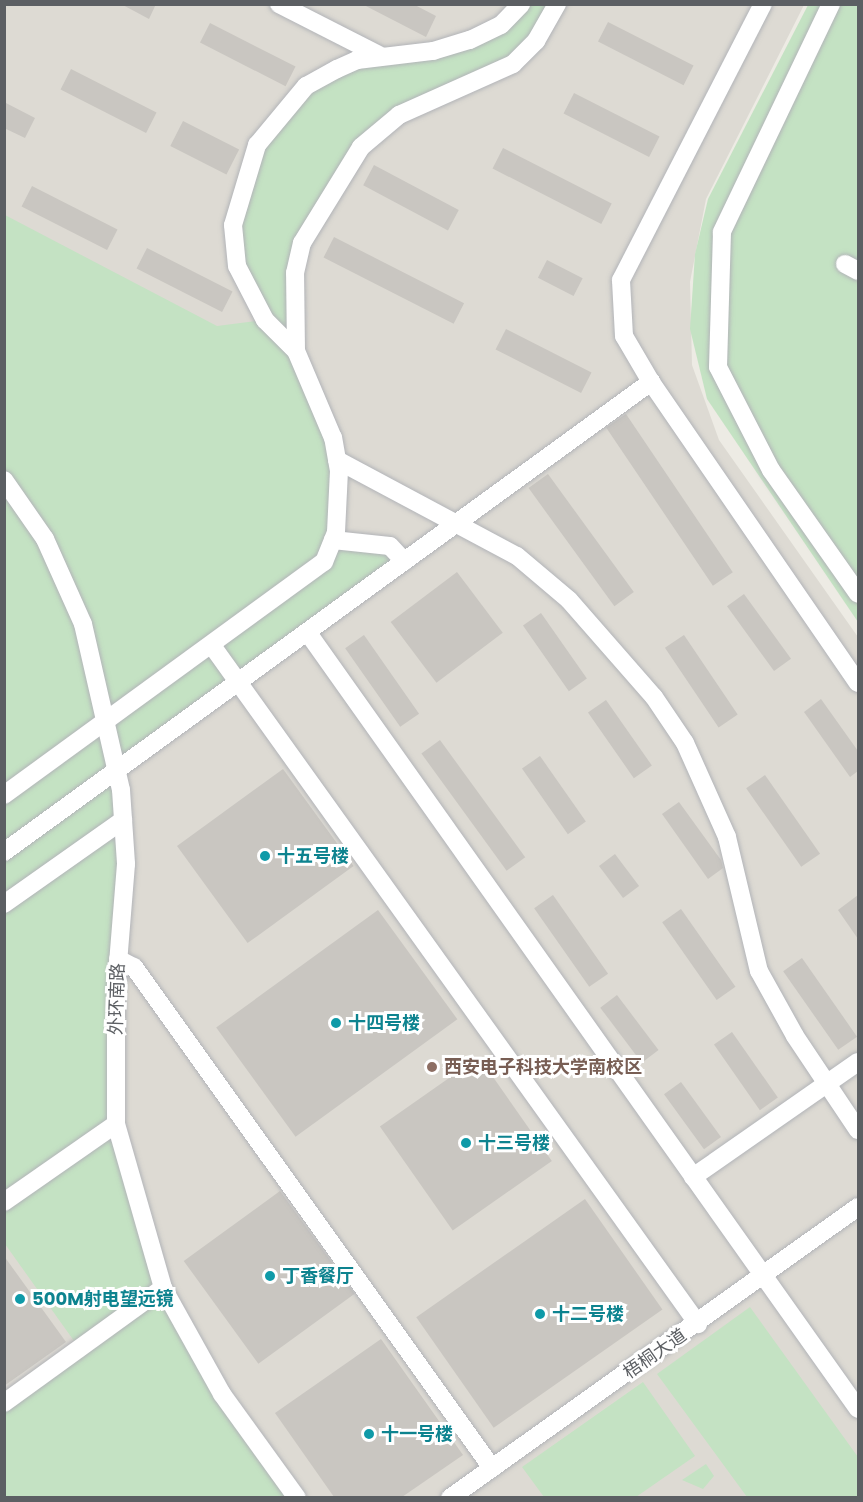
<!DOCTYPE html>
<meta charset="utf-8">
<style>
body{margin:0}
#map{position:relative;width:863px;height:1502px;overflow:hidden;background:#edebe4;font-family:Poppins,"Noto Sans SC",sans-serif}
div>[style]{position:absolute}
.education>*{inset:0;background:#dddad3}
.green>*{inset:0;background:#c4e2c3}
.building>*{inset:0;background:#c9c6c1;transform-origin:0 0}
.roads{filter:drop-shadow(0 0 2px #b2b4b8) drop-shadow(0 0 2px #b2b4b8)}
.minor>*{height:18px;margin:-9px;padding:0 9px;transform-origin:9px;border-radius:9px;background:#fff}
.dots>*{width:16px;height:16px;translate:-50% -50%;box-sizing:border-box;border:3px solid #fff;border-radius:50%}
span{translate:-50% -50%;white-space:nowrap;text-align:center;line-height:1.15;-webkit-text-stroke:6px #fff;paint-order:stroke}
.culture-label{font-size:18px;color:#0d838f;font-weight:700}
.left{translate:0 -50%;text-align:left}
.street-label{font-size:18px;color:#5c5f63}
.education-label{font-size:18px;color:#785e54;font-weight:700}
.frame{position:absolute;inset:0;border:6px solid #5c5f63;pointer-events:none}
</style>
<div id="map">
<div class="education">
<i style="clip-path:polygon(5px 5px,804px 5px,706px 199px,690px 282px,692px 365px,719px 440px,858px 637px,858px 1497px,5px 1498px)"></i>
</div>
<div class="green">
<i style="clip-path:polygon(521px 5px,557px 5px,536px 41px,361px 146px,295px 273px,296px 351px,333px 438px,336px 532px,378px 543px,404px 561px,117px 772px,123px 820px,116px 1124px,163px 1288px,297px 1497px,5px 1497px,4px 1403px,79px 1348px,5px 1244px,5px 215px,217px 326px,264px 320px,233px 225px,257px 145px,337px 69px,433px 51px)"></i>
<i style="clip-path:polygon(808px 5px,858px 5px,858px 622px,707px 399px,690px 329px,695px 254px,708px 199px)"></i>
<i style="clip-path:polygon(750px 1307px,858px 1457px,858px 1497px,747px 1497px,657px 1374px)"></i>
<i style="clip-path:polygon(643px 1382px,695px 1456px,636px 1497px,544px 1497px,522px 1467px)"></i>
<i style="clip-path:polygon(706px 1464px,714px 1476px,703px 1489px,682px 1480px)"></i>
</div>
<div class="building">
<i style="clip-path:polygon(121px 4px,156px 4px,149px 19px)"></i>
<i style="clip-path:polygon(362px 4px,413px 4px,436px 16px,426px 37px)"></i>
<i style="left:608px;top:22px;width:96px;height:22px;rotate:27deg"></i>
<i style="left:210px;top:23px;width:96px;height:22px;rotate:27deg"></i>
<i style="left:71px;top:69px;width:96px;height:23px;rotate:27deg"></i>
<i style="left:574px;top:93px;width:96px;height:23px;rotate:27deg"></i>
<i style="clip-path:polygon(4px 102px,35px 118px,25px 138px,4px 128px)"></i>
<i style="left:183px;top:121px;width:63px;height:28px;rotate:27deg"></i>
<i style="left:503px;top:148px;width:122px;height:23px;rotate:27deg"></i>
<i style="left:374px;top:165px;width:96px;height:23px;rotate:28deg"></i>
<i style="left:32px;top:186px;width:96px;height:23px;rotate:27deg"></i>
<i style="left:334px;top:237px;width:146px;height:23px;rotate:27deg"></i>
<i style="left:147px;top:248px;width:96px;height:23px;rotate:27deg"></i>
<i style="left:547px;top:260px;width:40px;height:20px;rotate:27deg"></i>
<i style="left:506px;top:329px;width:96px;height:23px;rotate:27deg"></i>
<i style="left:626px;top:414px;width:191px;height:24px;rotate:56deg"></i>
<i style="left:548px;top:474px;width:146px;height:24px;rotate:54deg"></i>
<i style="left:457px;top:572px;width:76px;height:83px;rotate:53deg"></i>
<i style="left:744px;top:594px;width:80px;height:21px;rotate:54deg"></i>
<i style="left:541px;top:613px;width:80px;height:22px;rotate:55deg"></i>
<i style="left:364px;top:635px;width:96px;height:23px;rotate:55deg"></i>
<i style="left:684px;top:635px;width:96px;height:23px;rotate:56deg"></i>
<i style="clip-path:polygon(821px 699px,858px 751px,858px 771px,850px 777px,804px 712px)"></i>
<i style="left:606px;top:700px;width:80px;height:22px;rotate:55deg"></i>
<i style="left:440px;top:740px;width:145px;height:23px;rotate:54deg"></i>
<i style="left:540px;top:756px;width:80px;height:22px;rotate:55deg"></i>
<i style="left:283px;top:769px;width:120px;height:131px;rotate:54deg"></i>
<i style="left:765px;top:775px;width:96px;height:23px;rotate:55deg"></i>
<i style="clip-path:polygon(679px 802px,721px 860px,723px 868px,708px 879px,662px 814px)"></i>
<i style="left:615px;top:854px;width:40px;height:20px;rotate:53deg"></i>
<i style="left:553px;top:895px;width:96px;height:23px;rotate:55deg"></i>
<i style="clip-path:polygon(858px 895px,858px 939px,838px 910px)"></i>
<i style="left:681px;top:909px;width:95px;height:23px;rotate:55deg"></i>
<i style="left:378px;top:910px;width:135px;height:200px;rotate:54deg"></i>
<i style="left:802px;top:958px;width:96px;height:23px;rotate:55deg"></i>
<i style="left:617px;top:995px;width:69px;height:21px;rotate:53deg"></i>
<i style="left:732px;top:1032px;width:80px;height:22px;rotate:55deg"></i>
<i style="left:479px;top:1057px;width:127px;height:121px;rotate:55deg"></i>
<i style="left:681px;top:1082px;width:68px;height:21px;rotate:54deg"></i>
<i style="left:280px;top:1191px;width:127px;height:119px;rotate:54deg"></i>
<i style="left:585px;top:1199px;width:135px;height:206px;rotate:55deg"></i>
<i style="clip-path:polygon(4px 1256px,66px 1342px,4px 1386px)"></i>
<i style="clip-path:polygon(381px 1339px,463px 1455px,402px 1497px,334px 1497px,275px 1413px)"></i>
</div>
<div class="roads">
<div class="minor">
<i style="left:279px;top:4px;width:112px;rotate:27deg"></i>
<i style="left:831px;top:4px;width:253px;rotate:115.6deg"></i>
<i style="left:722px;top:232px;width:135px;rotate:91.7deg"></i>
<i style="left:718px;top:367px;width:116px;rotate:62.8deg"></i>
<i style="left:771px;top:470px;width:151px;rotate:54.9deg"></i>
<i style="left:845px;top:264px;width:15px;rotate:28deg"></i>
<i style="left:296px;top:351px;width:44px;rotate:-135deg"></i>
<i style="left:265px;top:320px;width:61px;rotate:-117.4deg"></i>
<i style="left:237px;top:266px;width:41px;rotate:-95.6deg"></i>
<i style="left:233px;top:225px;width:84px;rotate:-73.3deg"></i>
<i style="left:257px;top:145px;width:77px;rotate:-50.3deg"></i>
<i style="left:306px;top:86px;width:35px;rotate:-29deg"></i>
<i style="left:337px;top:69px;width:22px;rotate:-24deg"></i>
<i style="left:357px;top:60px;width:77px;rotate:-6.8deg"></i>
<i style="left:433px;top:51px;width:39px;rotate:-17deg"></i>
<i style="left:470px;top:40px;width:34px;rotate:-26deg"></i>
<i style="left:501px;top:25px;width:29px;rotate:-46deg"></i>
<i style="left:651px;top:382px;width:365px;rotate:55.5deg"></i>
<i style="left:337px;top:460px;width:204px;rotate:28.1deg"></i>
<i style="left:517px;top:556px;width:68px;rotate:40.2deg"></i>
<i style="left:569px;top:600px;width:129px;rotate:48.8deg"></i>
<i style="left:654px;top:697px;width:55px;rotate:56deg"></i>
<i style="left:685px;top:743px;width:103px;rotate:65.9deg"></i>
<i style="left:727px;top:837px;width:138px;rotate:76.6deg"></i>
<i style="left:759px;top:971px;width:74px;rotate:61deg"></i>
<i style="left:795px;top:1036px;width:113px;rotate:56.2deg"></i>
<i style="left:4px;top:480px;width:72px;rotate:55.2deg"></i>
<i style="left:45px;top:539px;width:93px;rotate:65.9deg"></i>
<i style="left:83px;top:624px;width:170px;rotate:77.1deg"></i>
<i style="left:121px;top:790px;width:74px;rotate:86.1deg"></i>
<i style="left:126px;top:864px;width:124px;rotate:94.6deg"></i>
<i style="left:116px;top:988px;width:136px;rotate:90deg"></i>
<i style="left:116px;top:1124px;width:171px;rotate:74deg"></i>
<i style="left:163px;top:1288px;width:121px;rotate:60.9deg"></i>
<i style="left:222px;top:1394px;width:128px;rotate:54.2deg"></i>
<i style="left:333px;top:540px;width:57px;rotate:6deg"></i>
<i style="left:390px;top:546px;width:21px;rotate:47deg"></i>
<i style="left:308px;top:633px;width:951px;rotate:54.67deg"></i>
<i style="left:213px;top:647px;width:833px;rotate:54.38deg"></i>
<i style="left:4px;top:795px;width:396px;rotate:-36.1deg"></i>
<i style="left:324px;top:562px;width:32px;rotate:-68deg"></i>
<i style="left:336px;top:532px;width:61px;rotate:-87.2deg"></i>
<i style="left:339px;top:471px;width:34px;rotate:-100deg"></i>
<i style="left:333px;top:438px;width:95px;rotate:-113deg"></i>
<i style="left:296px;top:351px;width:78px;rotate:-90.7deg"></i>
<i style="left:295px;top:273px;width:31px;rotate:-77deg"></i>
<i style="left:302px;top:243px;width:113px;rotate:-58.4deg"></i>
<i style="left:361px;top:147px;width:50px;rotate:-40.1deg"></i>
<i style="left:399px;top:115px;width:125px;rotate:-24.1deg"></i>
<i style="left:513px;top:64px;width:33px;rotate:-45deg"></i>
<i style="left:536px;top:41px;width:43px;rotate:-60.4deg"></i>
<i style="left:4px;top:852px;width:800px;rotate:-36deg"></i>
<i style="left:651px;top:382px;width:53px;rotate:-120.4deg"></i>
<i style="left:624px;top:336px;width:56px;rotate:-93.1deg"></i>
<i style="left:621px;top:280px;width:310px;rotate:-62.8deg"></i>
<i style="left:4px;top:904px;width:146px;rotate:-35.2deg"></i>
<i style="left:118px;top:959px;width:18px;rotate:27deg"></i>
<i style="left:134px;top:967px;width:616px;rotate:54.45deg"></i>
<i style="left:693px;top:1177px;width:201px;rotate:-34.9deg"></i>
<i style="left:4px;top:1202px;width:136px;rotate:-34.9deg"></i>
<i style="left:4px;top:1403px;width:196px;rotate:-35.9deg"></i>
<i style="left:450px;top:1498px;width:501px;rotate:-35.5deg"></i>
</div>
</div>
<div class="dots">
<i style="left:265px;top:856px;background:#0f9aa8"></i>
<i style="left:336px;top:1023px;background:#0f9aa8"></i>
<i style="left:432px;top:1067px;background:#8d6e63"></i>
<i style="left:466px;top:1143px;background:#0f9aa8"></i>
<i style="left:270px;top:1276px;background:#0f9aa8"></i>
<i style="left:20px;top:1299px;background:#0f9aa8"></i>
<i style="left:540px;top:1314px;background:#0f9aa8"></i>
<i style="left:369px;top:1434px;background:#0f9aa8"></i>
</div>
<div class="culture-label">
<span class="left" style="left:277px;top:856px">十五号楼</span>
<span class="left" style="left:348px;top:1023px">十四号楼</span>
<span class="left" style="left:478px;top:1143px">十三号楼</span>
<span class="left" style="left:282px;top:1276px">丁香餐厅</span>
<span class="left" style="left:32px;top:1299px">500M射电望远镜</span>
<span class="left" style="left:552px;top:1314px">十二号楼</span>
<span class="left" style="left:381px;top:1434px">十一号楼</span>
</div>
<div class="street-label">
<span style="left:117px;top:999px;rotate:-88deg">外环南路</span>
<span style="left:655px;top:1354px;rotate:-35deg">梧桐大道</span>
</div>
<div class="education-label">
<span class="left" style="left:444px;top:1067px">西安电子科技大学南校区</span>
</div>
<div class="frame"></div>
</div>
